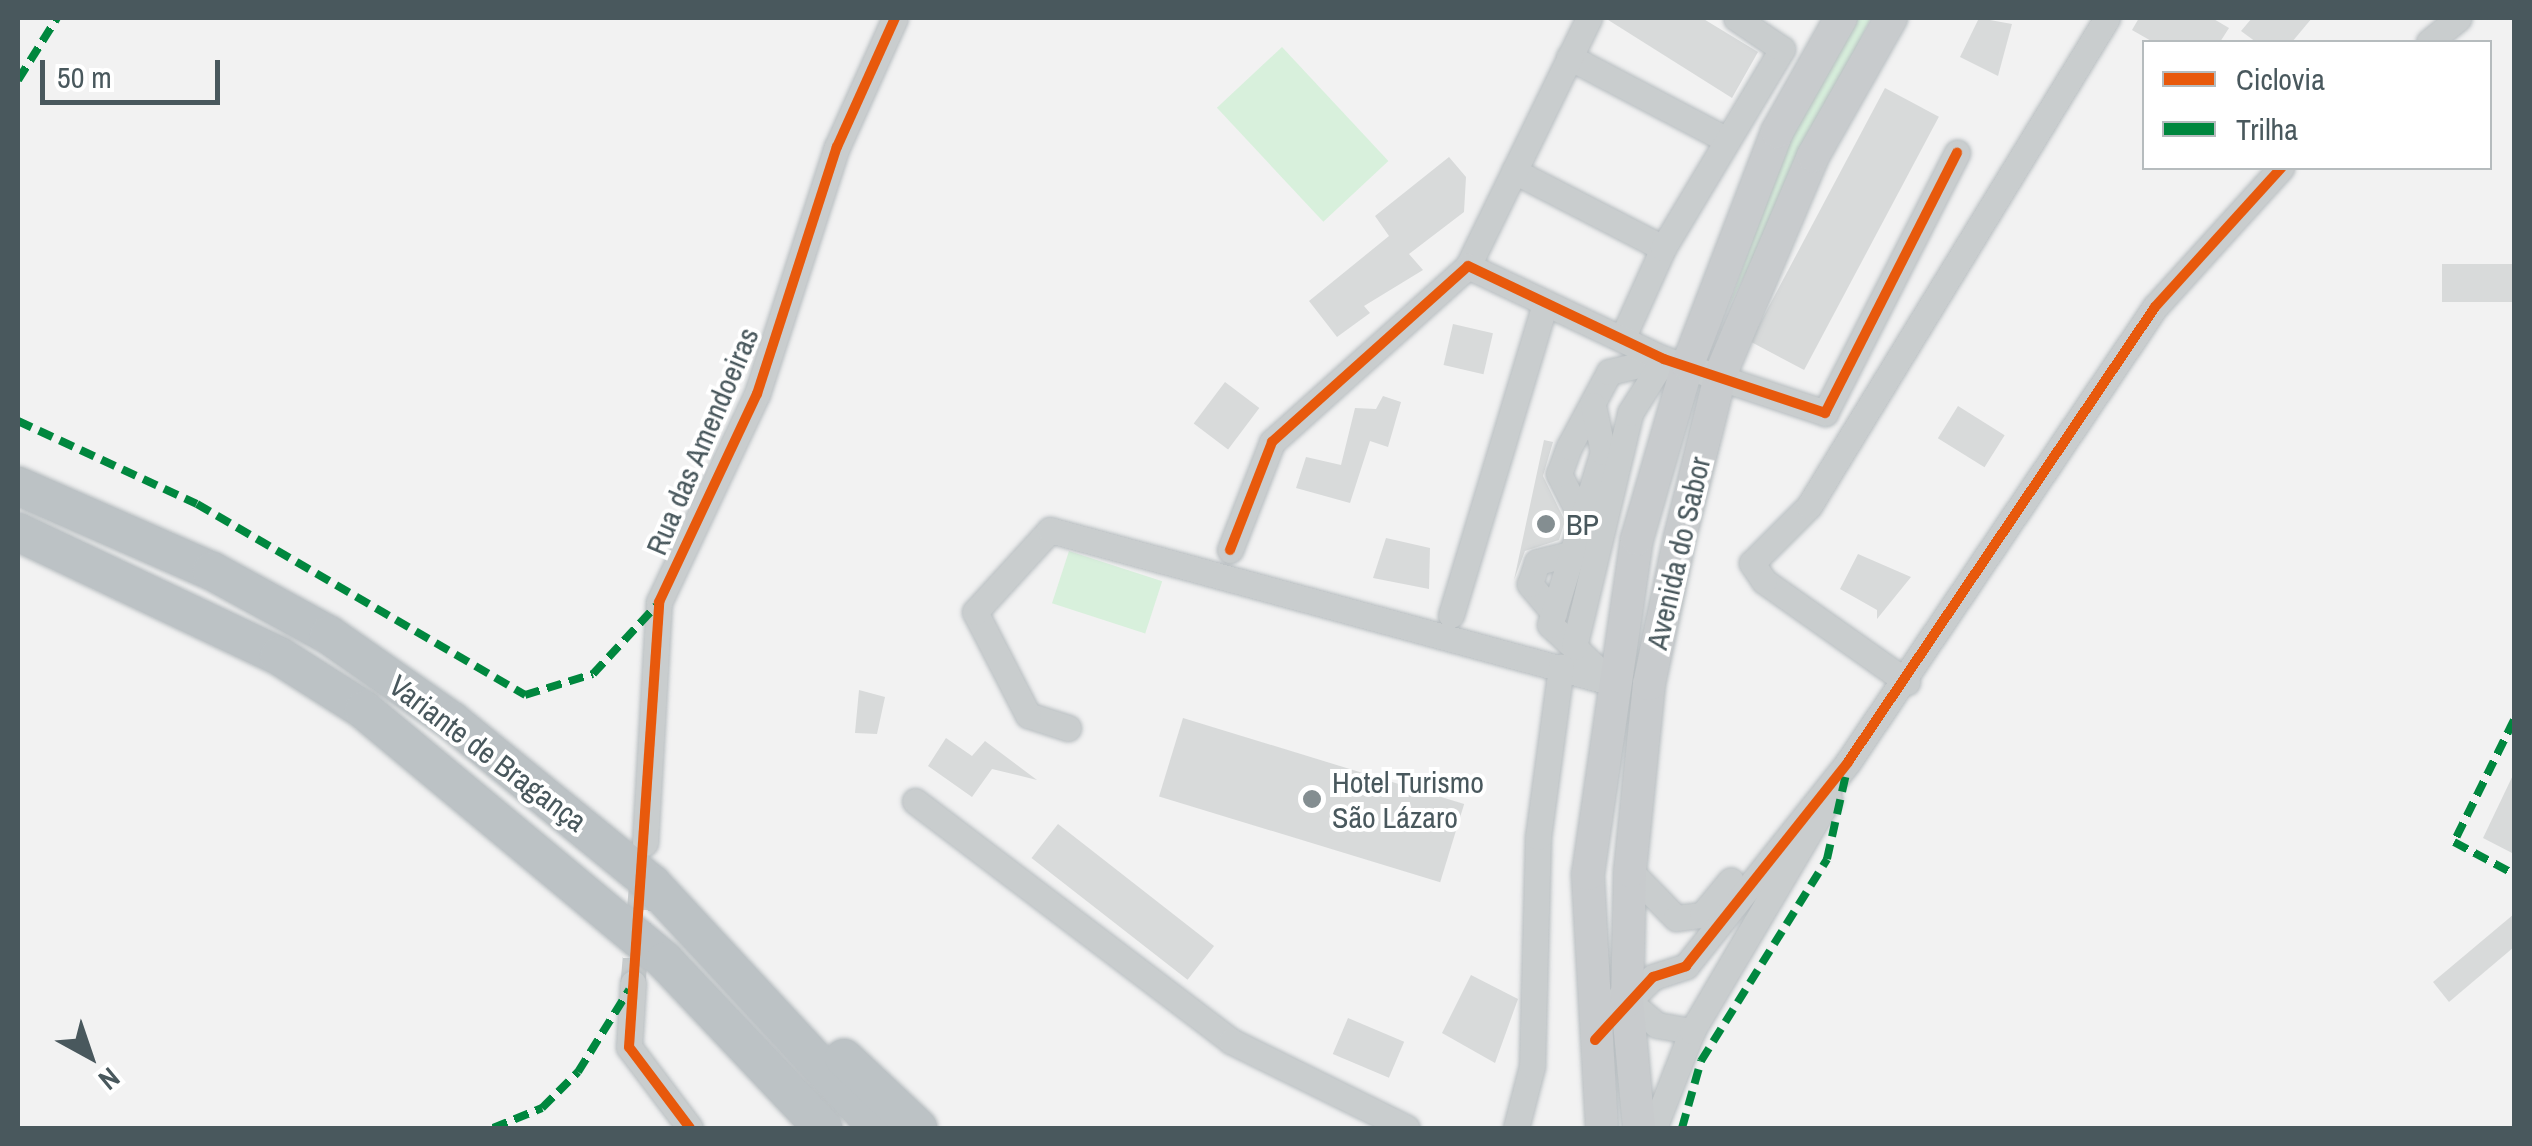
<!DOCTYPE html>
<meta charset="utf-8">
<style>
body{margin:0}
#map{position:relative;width:2532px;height:1146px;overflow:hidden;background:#f2f2f2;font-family:"Archivo Narrow",sans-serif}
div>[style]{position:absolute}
.green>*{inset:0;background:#d8f0dc;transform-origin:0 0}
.building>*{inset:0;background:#d8dada;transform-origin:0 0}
.minor-tunnel>*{height:25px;margin-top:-12.5px;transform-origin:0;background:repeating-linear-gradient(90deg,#c8cccd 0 25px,transparent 0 37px)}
.roads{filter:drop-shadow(0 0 2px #b7bdc0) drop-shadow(0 0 2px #b7bdc0)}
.minor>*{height:25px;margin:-12.5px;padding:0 12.5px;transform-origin:12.5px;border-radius:12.5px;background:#c9cdce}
.major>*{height:32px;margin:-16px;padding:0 16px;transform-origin:16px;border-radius:16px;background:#c8cbcd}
.highway>*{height:38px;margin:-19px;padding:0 19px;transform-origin:19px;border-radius:19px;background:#bcc2c5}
.quiet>*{height:8px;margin-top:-4px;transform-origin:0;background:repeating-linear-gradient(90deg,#00873e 0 15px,transparent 0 23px)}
.cycleway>*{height:10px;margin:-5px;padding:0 5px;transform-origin:5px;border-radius:5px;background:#e8590c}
.dots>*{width:28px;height:28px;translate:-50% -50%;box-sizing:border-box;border:5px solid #fff;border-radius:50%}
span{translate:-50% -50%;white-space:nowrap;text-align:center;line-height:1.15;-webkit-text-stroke:8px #fff;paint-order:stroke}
.street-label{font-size:30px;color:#49585d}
.poi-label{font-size:30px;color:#49585d}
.left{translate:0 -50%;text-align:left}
.frame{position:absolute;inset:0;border:20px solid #49585d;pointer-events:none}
.legend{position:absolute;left:2142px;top:40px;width:350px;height:130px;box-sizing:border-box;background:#fff;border:2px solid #b6bcbe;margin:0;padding:12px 18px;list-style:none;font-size:30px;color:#49585d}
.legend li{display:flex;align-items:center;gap:20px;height:50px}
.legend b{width:50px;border:2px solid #b6bcbe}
.north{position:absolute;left:40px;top:1006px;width:100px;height:100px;-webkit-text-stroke:8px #fff;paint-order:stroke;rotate:140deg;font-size:28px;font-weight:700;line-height:40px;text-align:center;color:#49585d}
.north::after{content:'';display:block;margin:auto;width:35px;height:45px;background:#49585d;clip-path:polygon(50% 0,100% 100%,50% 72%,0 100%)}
.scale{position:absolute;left:40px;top:60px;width:180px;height:45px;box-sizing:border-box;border:5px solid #49585d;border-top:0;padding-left:12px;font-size:30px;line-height:35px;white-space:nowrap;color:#49585d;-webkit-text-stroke:8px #fff;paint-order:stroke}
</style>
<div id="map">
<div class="green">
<i style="clip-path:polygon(1854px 18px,1871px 18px,1728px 309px,1789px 138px)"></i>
<i style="left:1282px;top:47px;width:156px;height:89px;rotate:47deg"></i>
<i style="left:1069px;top:551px;width:98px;height:55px;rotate:18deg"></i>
</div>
<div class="building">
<i style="clip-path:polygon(1605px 18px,1702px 18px,1758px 52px,1732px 98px)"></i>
<i style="clip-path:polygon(1979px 18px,2012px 24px,1998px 76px,1960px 57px)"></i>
<i style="clip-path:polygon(2139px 18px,2212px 18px,2229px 28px,2220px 42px,2153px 42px,2132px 30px)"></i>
<i style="clip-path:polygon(2252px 18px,2312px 18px,2292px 42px,2256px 42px,2241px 31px)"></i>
<i style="left:1885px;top:88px;width:61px;height:287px;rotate:28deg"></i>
<i style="clip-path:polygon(1449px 157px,1466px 177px,1464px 212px,1409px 254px,1423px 270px,1364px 306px,1370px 313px,1337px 337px,1309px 301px,1389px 236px,1375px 216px)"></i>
<i style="left:2514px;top:264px;width:38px;height:72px;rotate:90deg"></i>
<i style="left:1453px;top:324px;width:41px;height:42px;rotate:13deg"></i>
<i style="left:1225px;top:382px;width:43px;height:52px;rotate:37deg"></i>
<i style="clip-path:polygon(1383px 396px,1401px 402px,1388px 447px,1370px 441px,1350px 503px,1296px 488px,1306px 457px,1341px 465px,1355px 408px,1376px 409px)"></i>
<i style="left:1958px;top:406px;width:55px;height:38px;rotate:32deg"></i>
<i style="clip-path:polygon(1544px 440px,1553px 442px,1543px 476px,1565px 521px,1559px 540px,1525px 551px,1514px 580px)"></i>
<i style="clip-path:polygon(1386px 538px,1430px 548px,1429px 589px,1373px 578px)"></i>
<i style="clip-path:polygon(1858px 554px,1911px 577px,1877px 619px,1877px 610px,1840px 589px)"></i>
<i style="clip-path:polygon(859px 690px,885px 697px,877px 734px,855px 733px)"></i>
<i style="left:1183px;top:718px;width:294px;height:82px;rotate:17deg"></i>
<i style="clip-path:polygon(946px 738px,972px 756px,985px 741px,1037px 780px,992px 769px,972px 797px,928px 766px)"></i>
<i style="clip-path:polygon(2514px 773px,2514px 854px,2483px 838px)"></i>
<i style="left:1058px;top:824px;width:198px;height:43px;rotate:38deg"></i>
<i style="clip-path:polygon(2514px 914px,2514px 947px,2449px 1002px,2433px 982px)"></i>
<i style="clip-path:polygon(1471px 975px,1518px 999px,1495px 1063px,1442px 1033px)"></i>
<i style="left:1348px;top:1018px;width:61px;height:39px;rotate:23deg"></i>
</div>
<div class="minor-tunnel">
<i style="left:633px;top:983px;width:115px;rotate:-85deg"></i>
</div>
<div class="roads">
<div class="minor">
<i style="left:2429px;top:42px;width:38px;rotate:-39deg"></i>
<i style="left:1569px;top:57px;width:176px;rotate:27.7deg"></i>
<i style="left:1514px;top:171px;width:168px;rotate:27.3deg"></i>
<i style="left:1468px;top:266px;width:276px;rotate:-64deg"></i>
<i style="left:1622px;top:339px;width:100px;rotate:-65.7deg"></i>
<i style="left:1663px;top:248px;width:232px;rotate:-59.1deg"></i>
<i style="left:1782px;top:49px;width:55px;rotate:-146deg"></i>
<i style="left:1582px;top:519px;width:51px;rotate:-117.1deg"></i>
<i style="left:1559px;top:474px;width:29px;rotate:-70deg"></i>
<i style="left:1569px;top:447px;width:85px;rotate:-61.9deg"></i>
<i style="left:1609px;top:372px;width:57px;rotate:-13.3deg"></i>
<i style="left:1230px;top:550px;width:116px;rotate:-68.7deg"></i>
<i style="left:1272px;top:442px;width:263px;rotate:-41.9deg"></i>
<i style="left:1468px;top:266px;width:217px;rotate:25.4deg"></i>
<i style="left:1664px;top:359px;width:170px;rotate:18.5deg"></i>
<i style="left:1825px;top:413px;width:292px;rotate:-63.1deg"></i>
<i style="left:1554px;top:613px;width:38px;rotate:-130deg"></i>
<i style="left:1530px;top:584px;width:23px;rotate:-72deg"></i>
<i style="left:1537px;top:562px;width:36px;rotate:-14deg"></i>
<i style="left:1451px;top:615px;width:326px;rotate:-73.2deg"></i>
<i style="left:1574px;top:647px;width:33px;rotate:-137deg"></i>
<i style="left:1550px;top:625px;width:181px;rotate:-73deg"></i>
<i style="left:1603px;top:452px;width:48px;rotate:-102deg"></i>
<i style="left:1607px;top:678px;width:45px;rotate:-136.8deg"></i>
<i style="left:1574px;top:647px;width:241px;rotate:-76.5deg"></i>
<i style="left:1630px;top:413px;width:64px;rotate:-57.8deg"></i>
<i style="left:1907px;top:682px;width:175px;rotate:-144.8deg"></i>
<i style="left:1764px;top:581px;width:22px;rotate:-124deg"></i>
<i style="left:1752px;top:563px;width:81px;rotate:-45deg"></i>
<i style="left:1809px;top:506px;width:572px;rotate:-58.59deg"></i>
<i style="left:1068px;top:728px;width:42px;rotate:-162deg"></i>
<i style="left:1028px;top:715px;width:116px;rotate:-117.2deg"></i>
<i style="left:975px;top:612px;width:111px;rotate:-47.6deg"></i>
<i style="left:1050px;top:530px;width:580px;rotate:15.19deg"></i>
<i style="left:915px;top:801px;width:397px;rotate:37.2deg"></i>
<i style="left:1231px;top:1041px;width:196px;rotate:26.3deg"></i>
<i style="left:645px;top:843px;width:241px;rotate:-86.7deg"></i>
<i style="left:659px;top:602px;width:230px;rotate:-64.8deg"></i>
<i style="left:757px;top:394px;width:260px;rotate:-72.1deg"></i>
<i style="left:837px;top:147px;width:141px;rotate:-65.8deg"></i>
<i style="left:1630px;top:871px;width:66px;rotate:45.6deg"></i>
<i style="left:1676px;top:918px;width:26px;rotate:-7deg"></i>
<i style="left:1702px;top:915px;width:45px;rotate:-50.4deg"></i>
<i style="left:633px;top:983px;width:64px;rotate:93.6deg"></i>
<i style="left:629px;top:1047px;width:101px;rotate:53deg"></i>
<i style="left:1621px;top:995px;width:47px;rotate:39.8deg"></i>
<i style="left:1657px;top:1025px;width:36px;rotate:10deg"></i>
<i style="left:1619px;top:1010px;width:47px;rotate:-44.1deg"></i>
<i style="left:1653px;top:977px;width:35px;rotate:-18deg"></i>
<i style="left:1686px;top:966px;width:260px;rotate:-51.5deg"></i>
<i style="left:1848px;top:762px;width:549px;rotate:-55.99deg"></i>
<i style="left:2155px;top:307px;width:188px;rotate:-47.8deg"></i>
<i style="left:1516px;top:1128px;width:64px;rotate:-75.5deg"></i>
<i style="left:1532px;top:1066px;width:229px;rotate:-88.5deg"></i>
<i style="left:1538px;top:837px;width:172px;rotate:-82.3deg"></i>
<i style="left:1654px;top:1128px;width:104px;rotate:-68.6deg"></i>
<i style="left:1692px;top:1031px;width:270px;rotate:-59.5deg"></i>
</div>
<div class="major">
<i style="left:1602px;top:1128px;width:254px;rotate:-93.2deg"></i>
<i style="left:1588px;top:874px;width:339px;rotate:-81.7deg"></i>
<i style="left:1637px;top:539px;width:182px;rotate:-73.8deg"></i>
<i style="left:1688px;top:364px;width:248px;rotate:-69deg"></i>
<i style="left:1777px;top:132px;width:131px;rotate:-60.7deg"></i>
<i style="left:1639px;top:1128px;width:128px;rotate:-95.4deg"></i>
<i style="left:1627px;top:1001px;width:130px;rotate:-88.7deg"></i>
<i style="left:1630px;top:871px;width:188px;rotate:-84.2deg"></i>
<i style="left:1649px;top:684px;width:150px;rotate:-78.1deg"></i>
<i style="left:1680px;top:537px;width:169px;rotate:-76deg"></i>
<i style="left:1721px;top:373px;width:236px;rotate:-67deg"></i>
<i style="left:1813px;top:156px;width:159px;rotate:-60.5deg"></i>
</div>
<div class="highway">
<i style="left:18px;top:486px;width:212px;rotate:23.7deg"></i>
<i style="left:212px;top:571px;width:133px;rotate:28.7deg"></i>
<i style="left:329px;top:635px;width:150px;rotate:35deg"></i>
<i style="left:452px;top:721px;width:258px;rotate:39.2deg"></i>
<i style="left:652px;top:884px;width:333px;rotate:47.2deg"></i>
<i style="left:18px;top:532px;width:289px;rotate:25.4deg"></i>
<i style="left:279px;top:656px;width:101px;rotate:32.4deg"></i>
<i style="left:364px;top:710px;width:392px;rotate:39.8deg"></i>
<i style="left:665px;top:961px;width:230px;rotate:46.6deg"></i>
<i style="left:844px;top:1058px;width:102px;rotate:43.4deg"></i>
</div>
</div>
<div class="quiet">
<i style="left:18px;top:80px;width:73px;rotate:-57.8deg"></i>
<i style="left:18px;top:421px;width:197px;rotate:24.9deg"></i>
<i style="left:197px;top:504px;width:380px;rotate:30.2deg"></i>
<i style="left:525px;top:695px;width:71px;rotate:-17.2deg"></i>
<i style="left:593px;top:674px;width:93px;rotate:-47.2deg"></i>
<i style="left:2514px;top:720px;width:136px;rotate:116.2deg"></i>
<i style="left:2454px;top:842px;width:68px;rotate:28.1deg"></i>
<i style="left:493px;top:1128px;width:53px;rotate:-22.2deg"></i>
<i style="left:542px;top:1108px;width:51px;rotate:-45deg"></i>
<i style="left:578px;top:1072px;width:97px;rotate:-58.1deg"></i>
<i style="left:1682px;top:1128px;width:70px;rotate:-74.2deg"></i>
<i style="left:1701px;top:1061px;width:238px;rotate:-58deg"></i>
<i style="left:1827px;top:859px;width:87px;rotate:-77.4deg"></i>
</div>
<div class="cycleway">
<i style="left:1230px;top:550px;width:116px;rotate:-68.7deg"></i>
<i style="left:1272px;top:442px;width:263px;rotate:-41.9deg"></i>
<i style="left:1468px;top:266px;width:217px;rotate:25.4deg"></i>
<i style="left:1664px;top:359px;width:170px;rotate:18.5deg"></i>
<i style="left:1825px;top:413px;width:292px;rotate:-63.1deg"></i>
<i style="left:1595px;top:1040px;width:86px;rotate:-47.4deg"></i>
<i style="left:1653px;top:977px;width:35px;rotate:-18deg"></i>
<i style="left:1686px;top:966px;width:260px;rotate:-51.5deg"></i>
<i style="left:1848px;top:762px;width:549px;rotate:-55.99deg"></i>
<i style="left:2155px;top:307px;width:188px;rotate:-47.8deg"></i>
<i style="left:690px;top:1128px;width:101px;rotate:-127deg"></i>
<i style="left:629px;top:1047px;width:446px;rotate:-86.1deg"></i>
<i style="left:659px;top:602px;width:230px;rotate:-64.8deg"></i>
<i style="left:757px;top:394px;width:260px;rotate:-72.1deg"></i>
<i style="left:837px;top:147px;width:141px;rotate:-65.8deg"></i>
</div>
<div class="dots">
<i style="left:1546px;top:524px;background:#848e91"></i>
<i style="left:1312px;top:799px;background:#848e91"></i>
</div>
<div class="street-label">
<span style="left:702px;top:441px;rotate:-67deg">Rua das Amendoeiras</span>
<span style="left:1678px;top:553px;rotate:-77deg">Avenida do Sabor</span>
<span style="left:488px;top:753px;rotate:37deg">Variante de Bragança</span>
</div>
<div class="poi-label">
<span class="left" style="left:1566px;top:524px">BP</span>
<span class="left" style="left:1332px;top:799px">Hotel Turismo<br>São Lázaro</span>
</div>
<div class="frame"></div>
<ul class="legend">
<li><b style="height:12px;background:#e8590c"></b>Ciclovia</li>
<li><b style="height:12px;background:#00873e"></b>Trilha</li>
</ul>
<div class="north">N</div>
<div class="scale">50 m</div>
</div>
